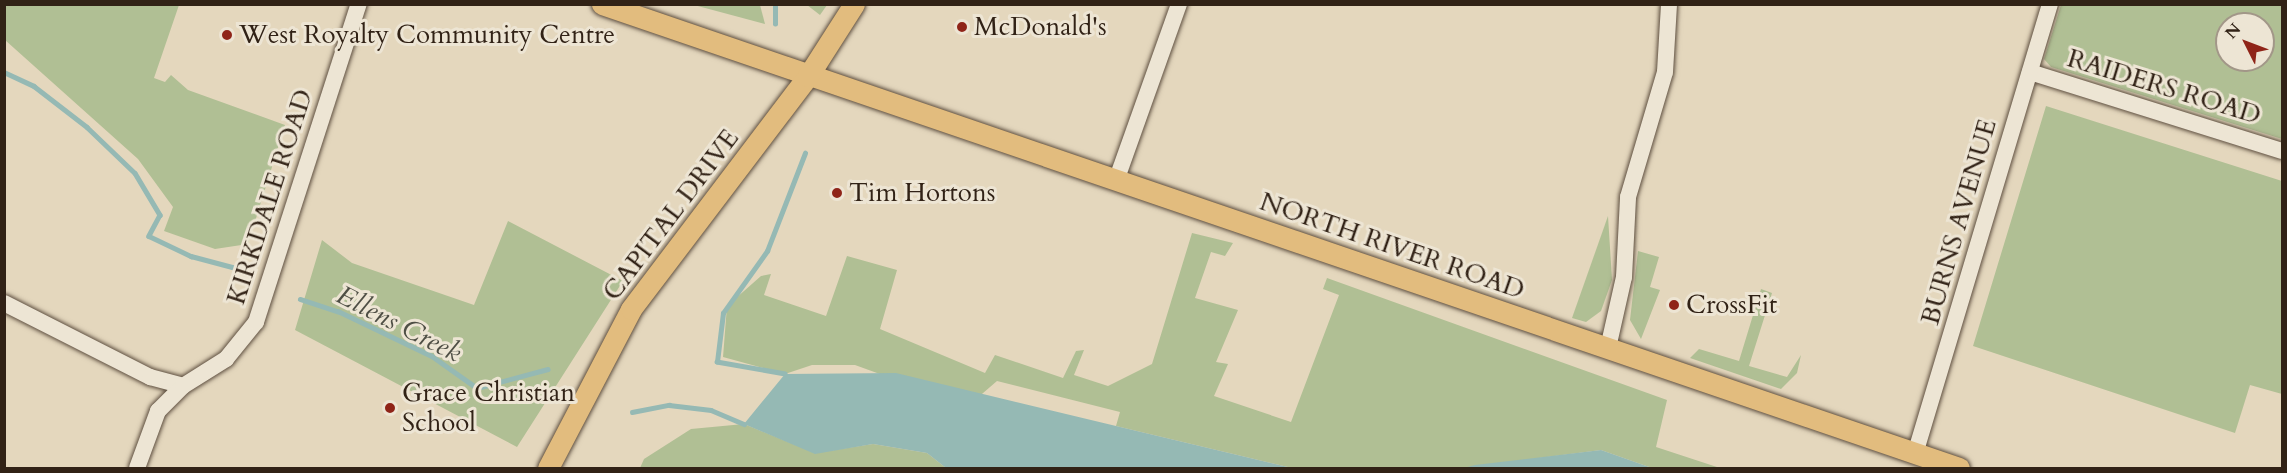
<!DOCTYPE html>
<style>
body{margin:0}
#map{position:relative;width:2287px;height:473px;overflow:hidden;background:#e4d7bd;font-family:Cardo,serif}
div>[style]{position:absolute}
.green>*{inset:0;background:#b0bf94}
.water>*{inset:0;background:#95b9b4}
.stream>*{height:4.5px;margin:-2.25px;padding:0 2.25px;transform-origin:2.25px;border-radius:2.25px;background:#95b9b4}
.roads{filter:drop-shadow(0 0 2px #5e4f40) drop-shadow(0 0 2px #5e4f40)}
.minor>*{height:16px;margin:-8px;padding:0 8px;transform-origin:8px;border-radius:8px;background:#ede5d4}
.major>*{height:21px;margin:-10.5px;padding:0 10.5px;transform-origin:10.5px;border-radius:10.5px;background:#e2bc7e}
.dots>*{width:16px;height:16px;translate:-50% -50%;box-sizing:border-box;border:3px solid #ede5d4;border-radius:50%}
span{translate:-50% -50%;white-space:nowrap;text-align:center;line-height:1.15;-webkit-text-stroke:6px #ede5d4;paint-order:stroke}
.poi-label{font-size:26px;color:#312216}
.left{translate:0 -50%;text-align:left}
.street-label{font-size:26px;color:#312216}
.water-label{font-size:27px;color:#4f4f45;font-style:italic}
.frame{position:absolute;inset:0;border:6px solid #312216;pointer-events:none}
.north{position:absolute;left:2215px;top:12px;width:60px;height:60px;box-sizing:border-box;background:#ede5d4;border:2px solid #a29788;border-radius:50%;rotate:312deg;font-size:16px;font-weight:700;line-height:24px;text-align:center;color:#312216}
.north::after{content:'';display:block;margin:auto;width:21px;height:27px;background:#8f2418;clip-path:polygon(50% 0,100% 100%,50% 72%,0 100%)}
</style>
<div id="map">
<div class="green">
<i style="clip-path:polygon(5px 4px,179px 5px,154px 78px,165px 82px,171px 75px,188px 90px,285px 125px,248px 244px,215px 249px,164px 231px,173px 207px,138px 159px,5px 40px)"></i>
<i style="clip-path:polygon(694px 5px,760px 5px,765px 24px)"></i>
<i style="clip-path:polygon(807px 5px,807px 4px,827px 5px,820px 15px)"></i>
<i style="clip-path:polygon(evenodd,2061px 5px,2282px 5px,2282px 139px,2051px 67px,2044px 59px,2061px 5px,2227px 24px,2263px 24px,2263px 60px,2227px 60px,2227px 24px)"></i>
<i style="clip-path:polygon(2046px 106px,2282px 181px,2282px 394px,2250px 385px,2235px 433px,1973px 346px)"></i>
<i style="clip-path:polygon(1608px 216px,1612px 280px,1601px 311px,1586px 322px,1572px 318px)"></i>
<i style="clip-path:polygon(508px 221px,623px 281px,517px 447px,295px 330px,322px 240px,352px 263px,474px 305px)"></i>
<i style="clip-path:polygon(1192px 233px,1233px 243px,1225px 256px,1211px 252px,1195px 298px,1238px 310px,1216px 362px,1228px 364px,1214px 396px,1291px 422px,1339px 295px,1323px 289px,1327px 278px,1667px 400px,1656px 447px,1720px 468px,1652px 468px,1601px 450px,1464px 468px,1292px 468px,1116px 426px,1120px 412px,997px 381px,968px 406px,855px 365px,812px 365px,785px 374px,723px 357px,727px 306px,761px 276px,771px 274px,764px 295px,826px 316px,847px 256px,897px 270px,880px 329px,985px 373px,995px 355px,1063px 378px,1076px 351px,1084px 350px,1074px 375px,1108px 386px,1152px 364px)"></i>
<i style="clip-path:polygon(1638px 251px,1659px 257px,1650px 287px,1660px 290px,1641px 339px,1630px 320px)"></i>
<i style="clip-path:polygon(1761px 289px,1772px 293px,1749px 366px,1787px 377px,1801px 355px,1797px 373px,1781px 389px,1690px 358px,1699px 349px,1739px 361px)"></i>
<i style="clip-path:polygon(744px 424px,815px 453px,873px 444px,927px 453px,946px 468px,640px 468px,644px 459px,691px 429px)"></i>
</div>
<div class="water">
<i style="clip-path:polygon(896px 373px,1116px 426px,1292px 468px,946px 468px,927px 453px,873px 444px,815px 454px,744px 424px,785px 374px)"></i>
<i style="clip-path:polygon(1601px 450px,1652px 468px,1464px 468px,1475px 465px)"></i>
</div>
<div class="stream">
<i style="left:775px;top:24px;width:20px;rotate:-90deg"></i>
<i style="left:4px;top:72px;width:33px;rotate:25deg"></i>
<i style="left:34px;top:86px;width:67px;rotate:37.7deg"></i>
<i style="left:87px;top:127px;width:66px;rotate:43.8deg"></i>
<i style="left:135px;top:173px;width:49px;rotate:59.2deg"></i>
<i style="left:160px;top:215px;width:24px;rotate:118deg"></i>
<i style="left:149px;top:236px;width:47px;rotate:25.5deg"></i>
<i style="left:191px;top:256px;width:51px;rotate:14.9deg"></i>
<i style="left:300px;top:299px;width:40px;rotate:18deg"></i>
<i style="left:338px;top:311px;width:104px;rotate:25.6deg"></i>
<i style="left:432px;top:356px;width:55px;rotate:35.4deg"></i>
<i style="left:477px;top:388px;width:73px;rotate:-15deg"></i>
<i style="left:785px;top:374px;width:69px;rotate:-170deg"></i>
<i style="left:717px;top:362px;width:49px;rotate:-83deg"></i>
<i style="left:723px;top:313px;width:76px;rotate:-54.6deg"></i>
<i style="left:767px;top:251px;width:105px;rotate:-68.8deg"></i>
<i style="left:632px;top:412px;width:38px;rotate:-11deg"></i>
<i style="left:669px;top:405px;width:42px;rotate:6.8deg"></i>
<i style="left:711px;top:410px;width:36px;rotate:23deg"></i>
</div>
<div class="roads">
<div class="minor">
<i style="left:2030px;top:72px;width:264px;rotate:17.4deg"></i>
<i style="left:1116px;top:181px;width:188px;rotate:-70.4deg"></i>
<i style="left:4px;top:303px;width:164px;rotate:26.9deg"></i>
<i style="left:150px;top:377px;width:34px;rotate:15deg"></i>
<i style="left:1608px;top:348px;width:73px;rotate:-77.3deg"></i>
<i style="left:1624px;top:277px;width:80px;rotate:-87.1deg"></i>
<i style="left:1628px;top:197px;width:130px;rotate:-73.5deg"></i>
<i style="left:1665px;top:72px;width:68px;rotate:-86.6deg"></i>
<i style="left:1915px;top:454px;width:470px;rotate:-73.3deg"></i>
<i style="left:137px;top:468px;width:61px;rotate:-69.8deg"></i>
<i style="left:158px;top:411px;width:35px;rotate:-45deg"></i>
<i style="left:183px;top:386px;width:51px;rotate:-32.1deg"></i>
<i style="left:226px;top:359px;width:48px;rotate:-51deg"></i>
<i style="left:256px;top:322px;width:334px;rotate:-72.1deg"></i>
</div>
<div class="major">
<i style="left:602px;top:4px;width:1434px;rotate:18.88deg"></i>
<i style="left:548px;top:468px;width:179px;rotate:-62.4deg"></i>
<i style="left:631px;top:309px;width:293px;rotate:-52.8deg"></i>
<i style="left:808px;top:76px;width:85px;rotate:-57.4deg"></i>
</div>
</div>
<div class="dots">
<i style="left:962px;top:27px;background:#8f2418"></i>
<i style="left:227px;top:35px;background:#8f2418"></i>
<i style="left:837px;top:193px;background:#8f2418"></i>
<i style="left:1674px;top:305px;background:#8f2418"></i>
<i style="left:390px;top:408px;background:#8f2418"></i>
</div>
<div class="poi-label">
<span class="left" style="left:974px;top:27px">McDonald's</span>
<span class="left" style="left:239px;top:35px">West Royalty Community Centre</span>
<span class="left" style="left:849px;top:193px">Tim Hortons</span>
<span class="left" style="left:1686px;top:305px">CrossFit</span>
<span class="left" style="left:402px;top:408px">Grace Christian<br>School</span>
</div>
<div class="street-label">
<span style="left:2164px;top:87px;rotate:17deg">RAIDERS ROAD</span>
<span style="left:270px;top:197px;rotate:-72deg">KIRKDALE ROAD</span>
<span style="left:671px;top:215px;rotate:-53deg">CAPITAL DRIVE</span>
<span style="left:1959px;top:222px;rotate:-74deg">BURNS AVENUE</span>
<span style="left:1392px;top:246px;rotate:19deg">NORTH RIVER ROAD</span>
</div>
<div class="water-label">
<span style="left:399px;top:324px;rotate:27deg">Ellens Creek</span>
</div>
<div class="frame"></div>
<div class="north">N</div>
</div>
